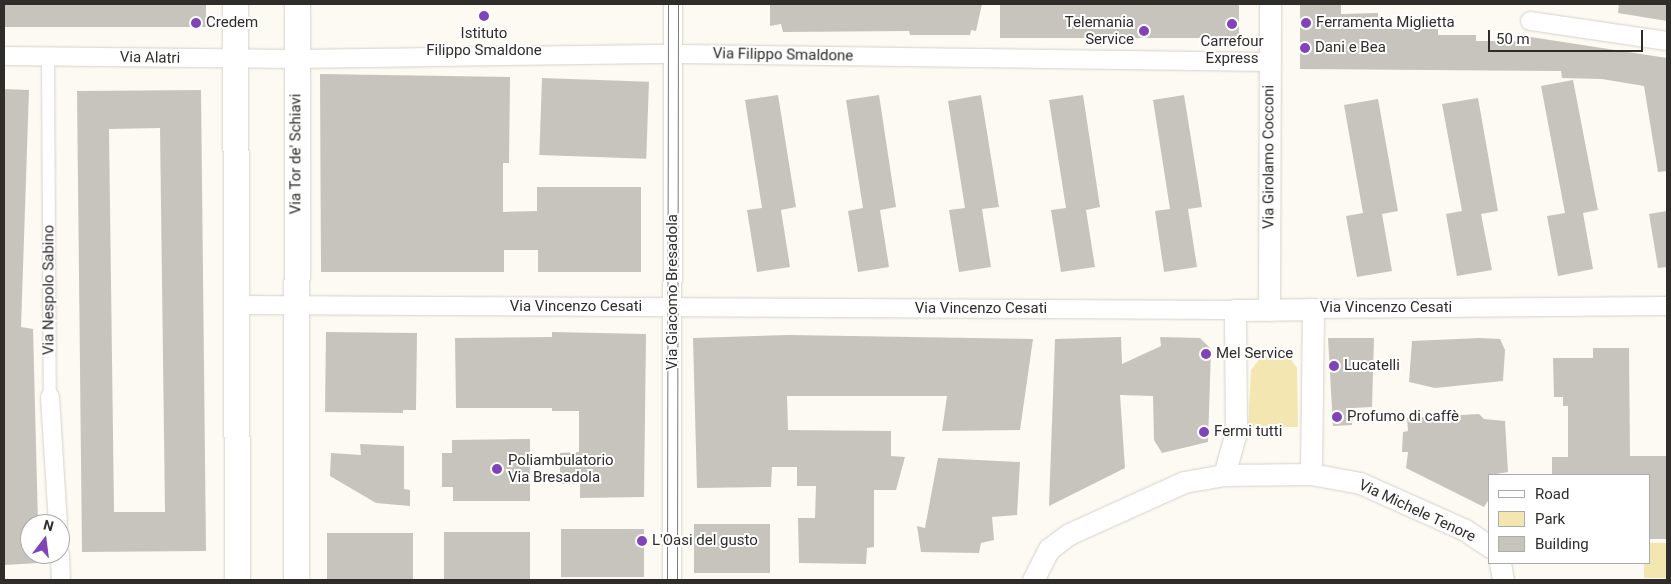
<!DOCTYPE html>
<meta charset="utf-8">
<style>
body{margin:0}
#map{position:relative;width:1671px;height:584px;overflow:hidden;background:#fcfaf2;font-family:Roboto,sans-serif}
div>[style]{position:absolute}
.green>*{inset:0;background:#f4e6b0}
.building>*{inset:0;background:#c6c4bc;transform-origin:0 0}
.roads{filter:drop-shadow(0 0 1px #d4d2ca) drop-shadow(0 0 1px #d4d2ca)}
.pedestrian>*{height:12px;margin:-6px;padding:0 6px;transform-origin:6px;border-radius:6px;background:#fff}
.minor>*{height:18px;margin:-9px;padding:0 9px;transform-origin:9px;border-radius:9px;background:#fff}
.tertiary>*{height:21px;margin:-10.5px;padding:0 10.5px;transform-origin:10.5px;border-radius:10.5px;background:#fff}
.secondary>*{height:25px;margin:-12.5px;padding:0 12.5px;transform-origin:12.5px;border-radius:12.5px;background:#fff}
.tram>*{height:1px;margin:-0.5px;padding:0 0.5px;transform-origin:0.5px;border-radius:0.5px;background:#7c7a76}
.dots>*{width:14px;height:14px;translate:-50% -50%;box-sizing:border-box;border:2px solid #fff;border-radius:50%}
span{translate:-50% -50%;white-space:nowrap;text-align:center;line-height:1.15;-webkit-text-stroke:4px #fff;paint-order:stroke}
.poi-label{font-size:15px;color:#2e2d2a}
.right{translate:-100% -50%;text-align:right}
.left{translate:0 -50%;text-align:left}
.street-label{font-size:15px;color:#2e2d2a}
.frame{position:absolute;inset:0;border:5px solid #2e2d2a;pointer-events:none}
.legend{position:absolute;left:1488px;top:474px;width:162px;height:90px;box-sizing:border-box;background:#fff;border:1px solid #ababaa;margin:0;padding:6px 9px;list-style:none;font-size:15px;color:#2e2d2a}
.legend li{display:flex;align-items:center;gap:10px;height:25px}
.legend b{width:25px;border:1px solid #ababaa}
.north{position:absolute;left:20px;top:514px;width:50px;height:50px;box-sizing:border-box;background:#fff;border:1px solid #ababaa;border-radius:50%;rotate:15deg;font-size:14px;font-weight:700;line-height:20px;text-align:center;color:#2e2d2a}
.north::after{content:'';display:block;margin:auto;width:18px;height:22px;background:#8043b8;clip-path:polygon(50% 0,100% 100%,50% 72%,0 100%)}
.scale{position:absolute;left:1488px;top:30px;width:155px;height:22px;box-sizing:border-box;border:2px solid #2e2d2a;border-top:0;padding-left:6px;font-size:15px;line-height:18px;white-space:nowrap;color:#2e2d2a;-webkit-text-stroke:4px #fff;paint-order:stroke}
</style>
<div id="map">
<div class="green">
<i style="clip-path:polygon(1279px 353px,1290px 358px,1297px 368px,1298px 427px,1248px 427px,1251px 370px,1263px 355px)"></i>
<i style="clip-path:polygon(1650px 543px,1667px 543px,1667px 578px,1644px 578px,1644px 563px,1650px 563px)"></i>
</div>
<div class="building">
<i style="left:4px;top:4px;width:202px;height:23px"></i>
<i style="clip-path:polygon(770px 4px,982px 4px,976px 31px,971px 30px,970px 35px,910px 35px,909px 31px,783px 32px,781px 24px,770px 26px)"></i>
<i style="left:1000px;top:4px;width:239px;height:34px"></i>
<i style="clip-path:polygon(1300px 4px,1341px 4px,1341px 14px,1378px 13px,1378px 21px,1392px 21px,1392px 29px,1438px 29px,1438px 35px,1476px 35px,1476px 41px,1524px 41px,1524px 36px,1667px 58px,1667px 171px,1658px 172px,1644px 86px,1602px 79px,1562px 78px,1561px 71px,1300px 69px)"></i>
<i style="clip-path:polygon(1619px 4px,1667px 4px,1667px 21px,1618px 13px)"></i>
<i style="clip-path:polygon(320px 74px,510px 77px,509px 163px,503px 163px,503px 212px,537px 211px,537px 187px,641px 187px,641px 272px,538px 272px,538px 250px,504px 250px,504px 272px,321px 272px)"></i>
<i style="left:542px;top:78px;width:107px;height:77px;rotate:2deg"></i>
<i style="clip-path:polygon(1573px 80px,1598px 210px,1583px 213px,1593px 269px,1558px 276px,1547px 216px,1565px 213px,1541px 86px)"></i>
<i style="clip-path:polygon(4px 89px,29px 90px,21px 327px,33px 329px,38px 524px,30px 524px,30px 554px,39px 554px,39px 563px,4px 565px)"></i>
<i style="clip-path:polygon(evenodd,201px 90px,206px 551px,82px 552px,77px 91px,201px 90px,160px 128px,165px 512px,114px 512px,109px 129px,160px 128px)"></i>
<i style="clip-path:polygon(778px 95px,796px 207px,781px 210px,790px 267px,757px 272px,747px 210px,762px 208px,745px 100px)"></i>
<i style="clip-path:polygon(879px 95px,896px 207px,880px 210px,889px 267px,858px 272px,848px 211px,863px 208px,846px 100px)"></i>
<i style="clip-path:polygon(981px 95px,999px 207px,982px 209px,991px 267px,959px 272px,949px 210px,965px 208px,948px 101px)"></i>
<i style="clip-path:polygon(1083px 95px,1100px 207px,1086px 210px,1095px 267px,1061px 272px,1051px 210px,1066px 208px,1049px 100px)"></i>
<i style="clip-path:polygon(1184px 95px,1202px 207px,1188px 209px,1197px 267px,1164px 272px,1155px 211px,1170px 209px,1153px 100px)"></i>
<i style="clip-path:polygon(1478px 98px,1498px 211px,1481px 214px,1492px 270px,1457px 276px,1446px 214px,1462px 211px,1442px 104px)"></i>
<i style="clip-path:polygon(1378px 99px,1398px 211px,1382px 214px,1392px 271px,1357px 277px,1346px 216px,1363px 213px,1344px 105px)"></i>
<i style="clip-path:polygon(1667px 211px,1667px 267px,1658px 268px,1649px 214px)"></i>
<i style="clip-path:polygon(326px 332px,417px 333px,416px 410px,403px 410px,403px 413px,325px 412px)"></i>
<i style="clip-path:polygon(552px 332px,646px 334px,644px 497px,580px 498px,580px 484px,560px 484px,560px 453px,579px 452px,579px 411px,552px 411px,552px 408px,456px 408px,455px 338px,552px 337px)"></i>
<i style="clip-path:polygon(789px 335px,1033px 339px,1020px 430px,942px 431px,947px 396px,787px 396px,788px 430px,891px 431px,891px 456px,905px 457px,896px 490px,874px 490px,874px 547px,867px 548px,866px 564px,799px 563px,798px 518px,815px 518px,816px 486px,797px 486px,797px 467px,772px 467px,771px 487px,697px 488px,693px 338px)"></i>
<i style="clip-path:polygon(1121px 337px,1122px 364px,1161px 346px,1160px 337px,1200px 338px,1211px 349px,1208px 442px,1162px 453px,1154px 440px,1153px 396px,1120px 395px,1125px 468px,1049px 506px,1055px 339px)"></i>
<i style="clip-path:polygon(1328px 338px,1374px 338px,1372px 407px,1353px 408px,1352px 425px,1333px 426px)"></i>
<i style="clip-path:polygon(1479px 338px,1500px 339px,1505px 350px,1503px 381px,1435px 388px,1409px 382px,1412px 341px)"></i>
<i style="clip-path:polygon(1593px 348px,1629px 348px,1630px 456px,1667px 456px,1667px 539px,1650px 539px,1650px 475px,1552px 475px,1552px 457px,1568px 457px,1568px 406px,1563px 406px,1563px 397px,1554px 397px,1553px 358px,1593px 358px)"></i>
<i style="clip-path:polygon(1479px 414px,1484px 419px,1505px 421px,1508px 472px,1490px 475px,1490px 498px,1484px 507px,1406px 468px,1408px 452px,1402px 452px,1403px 432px,1408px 431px,1407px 418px)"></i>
<i style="clip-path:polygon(530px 439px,530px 501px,453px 501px,453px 487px,442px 487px,442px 453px,452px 453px,452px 440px)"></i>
<i style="clip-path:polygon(360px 444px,404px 446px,404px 489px,410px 490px,410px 506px,376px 503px,330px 476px,331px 453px,361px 455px)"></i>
<i style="clip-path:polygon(938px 458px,1020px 462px,1017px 515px,992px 517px,994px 540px,981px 543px,979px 553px,921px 552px,917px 526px,925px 528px)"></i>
<i style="left:694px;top:524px;width:76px;height:49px"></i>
<i style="left:644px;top:529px;width:48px;height:83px;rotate:90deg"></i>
<i style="left:530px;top:532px;width:48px;height:86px;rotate:90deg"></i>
<i style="left:327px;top:533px;width:86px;height:47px"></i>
</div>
<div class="roads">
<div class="pedestrian">
<i style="left:48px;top:57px;width:340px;rotate:89.7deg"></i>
</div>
<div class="minor">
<i style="left:1530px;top:21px;width:138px;rotate:8.3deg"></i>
<i style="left:4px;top:56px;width:293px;rotate:0.6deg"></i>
<i style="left:297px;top:59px;width:381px;rotate:-0.8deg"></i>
<i style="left:678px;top:54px;width:591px;rotate:0.78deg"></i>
<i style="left:238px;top:305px;width:997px;rotate:0.29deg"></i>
<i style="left:1313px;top:309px;width:354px;rotate:-0.5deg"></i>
<i style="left:50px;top:397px;width:127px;rotate:86.4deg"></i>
<i style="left:60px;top:554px;width:26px;rotate:88deg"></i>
<i style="left:672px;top:580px;width:576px;rotate:-89.9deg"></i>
</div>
<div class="tertiary">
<i style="left:1269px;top:310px;width:306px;rotate:-89.8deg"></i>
<i style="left:1224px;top:475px;width:45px;rotate:-74.4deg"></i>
<i style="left:1236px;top:432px;width:122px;rotate:-90.5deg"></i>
<i style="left:1235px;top:310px;width:78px;rotate:-0.7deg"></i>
<i style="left:1313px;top:309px;width:165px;rotate:90.7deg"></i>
<i style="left:1500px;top:563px;width:17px;rotate:80deg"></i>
<i style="left:1033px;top:580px;width:35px;rotate:-63deg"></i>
<i style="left:1049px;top:549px;width:25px;rotate:-37deg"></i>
<i style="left:1069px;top:534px;width:126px;rotate:-24.3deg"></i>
<i style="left:1184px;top:482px;width:41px;rotate:-9.9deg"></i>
<i style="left:1224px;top:475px;width:87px;rotate:-0.7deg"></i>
<i style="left:1311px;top:474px;width:50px;rotate:10.4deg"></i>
<i style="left:1360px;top:483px;width:115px;rotate:24.1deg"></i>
<i style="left:1465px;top:530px;width:30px;rotate:34deg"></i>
</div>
<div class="secondary">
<i style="left:235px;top:4px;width:576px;rotate:89.8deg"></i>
<i style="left:296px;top:580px;width:576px;rotate:-89.9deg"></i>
</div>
</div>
<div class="tram">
<i style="left:667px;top:580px;width:576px;rotate:-89.9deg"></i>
<i style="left:677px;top:580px;width:576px;rotate:-89.9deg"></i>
</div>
<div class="dots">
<i style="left:484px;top:16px;background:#8043b8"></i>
<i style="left:196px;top:23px;background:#8043b8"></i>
<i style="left:1306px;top:23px;background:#8043b8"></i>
<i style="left:1232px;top:24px;background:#8043b8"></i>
<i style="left:1144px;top:31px;background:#8043b8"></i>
<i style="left:1305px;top:48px;background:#8043b8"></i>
<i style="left:1206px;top:354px;background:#8043b8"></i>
<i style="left:1334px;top:366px;background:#8043b8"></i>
<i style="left:1337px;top:417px;background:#8043b8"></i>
<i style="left:1204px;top:432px;background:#8043b8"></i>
<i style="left:497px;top:469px;background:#8043b8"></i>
<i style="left:642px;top:541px;background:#8043b8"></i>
</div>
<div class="poi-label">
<span class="right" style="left:1134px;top:31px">Telemania<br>Service</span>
<span class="left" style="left:206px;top:23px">Credem</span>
<span class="left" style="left:1316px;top:23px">Ferramenta Miglietta</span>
<span style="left:484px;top:42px">Istituto<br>Filippo Smaldone</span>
<span style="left:1232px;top:50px">Carrefour<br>Express</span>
<span class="left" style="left:1315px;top:48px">Dani e Bea</span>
<span class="left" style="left:1216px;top:354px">Mel Service</span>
<span class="left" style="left:1344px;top:366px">Lucatelli</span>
<span class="left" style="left:1347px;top:417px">Profumo di caffè</span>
<span class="left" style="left:1214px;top:432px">Fermi tutti</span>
<span class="left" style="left:508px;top:469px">Poliambulatorio<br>Via Bresadola</span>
<span class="left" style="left:652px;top:541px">L'Oasi del gusto</span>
</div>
<div class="street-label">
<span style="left:783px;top:55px;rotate:1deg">Via Filippo Smaldone</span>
<span style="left:150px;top:58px;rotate:1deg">Via Alatri</span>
<span style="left:296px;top:154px;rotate:-90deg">Via Tor de' Schiavi</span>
<span style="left:1269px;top:157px;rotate:-90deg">Via Girolamo Cocconi</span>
<span style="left:49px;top:290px;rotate:-90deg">Via Nespolo Sabino</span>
<span style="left:673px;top:292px;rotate:-90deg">Via Giacomo Bresadola</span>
<span style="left:576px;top:307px">Via Vincenzo Cesati</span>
<span style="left:1386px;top:308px">Via Vincenzo Cesati</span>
<span style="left:981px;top:309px">Via Vincenzo Cesati</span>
<span style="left:1417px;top:511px;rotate:25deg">Via Michele Tenore</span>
</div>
<div class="frame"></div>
<ul class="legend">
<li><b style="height:6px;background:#fff"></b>Road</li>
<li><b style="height:14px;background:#f4e6b0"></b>Park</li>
<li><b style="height:14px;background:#c6c4bc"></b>Building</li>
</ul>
<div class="north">N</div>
<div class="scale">50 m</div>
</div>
